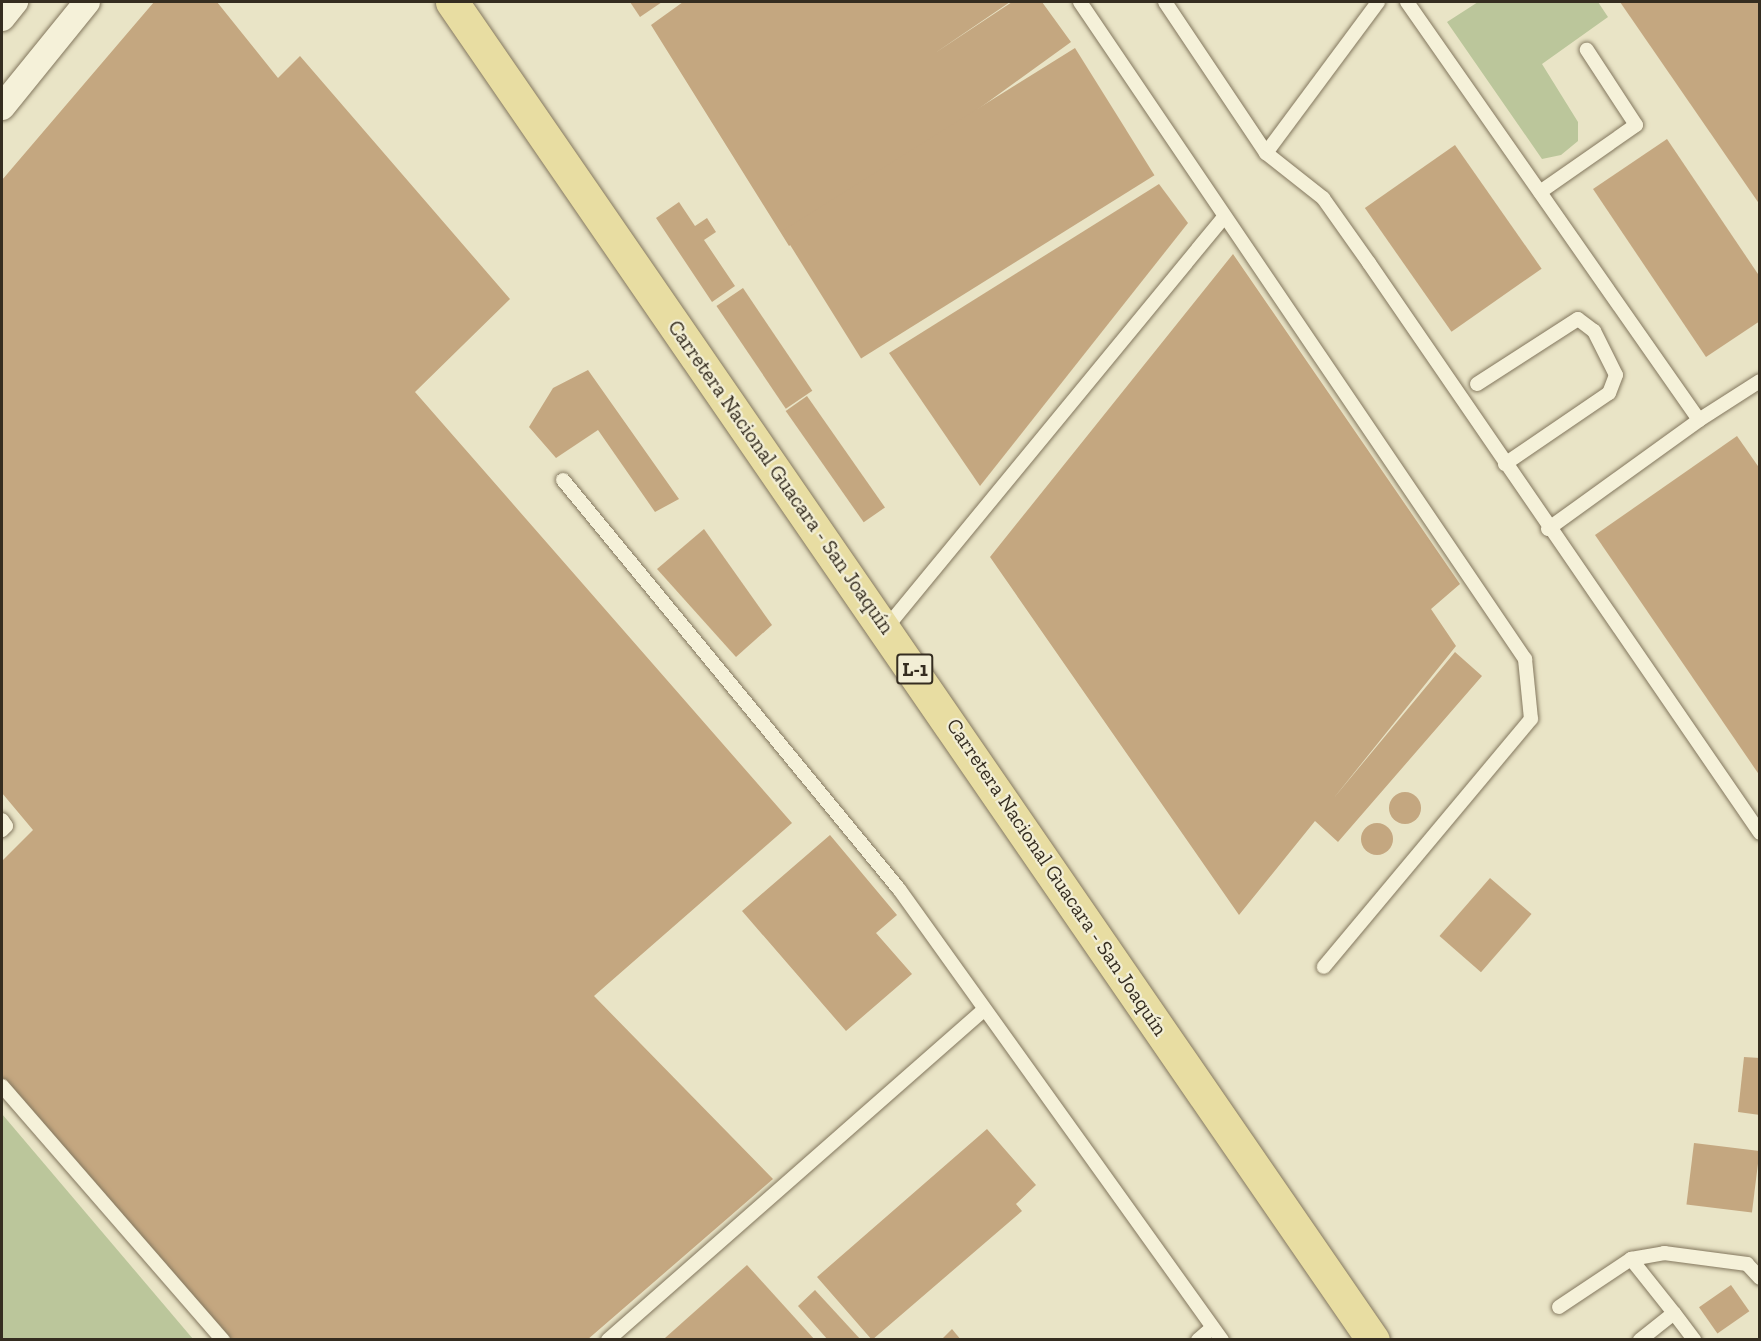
<!DOCTYPE html>
<meta charset="utf-8">
<style>
body{margin:0}
#map{position:relative;width:1761px;height:1341px;overflow:hidden;background:#e9e4c6;font-family:"Zilla Slab",serif}
div>[style]{position:absolute}
.green>*{inset:0;background:#bbc69b}
.building>*{inset:0;background:#c4a780;transform-origin:0 0}
.round{border-radius:50%}
.roads{filter:drop-shadow(0 0 2px #83775e) drop-shadow(0 0 2px #83775e)}
.lane>*{height:14px;margin:-7px;padding:0 7px;transform-origin:7px;border-radius:7px;background:#f5f1d9}
.street>*{height:26px;margin:-13px;padding:0 13px;transform-origin:13px;border-radius:13px;background:#f5f1d9}
.primary>*{height:33px;margin:-16.5px;padding:0 16.5px;transform-origin:16.5px;border-radius:16.5px;background:#e8dda2}
span{translate:-50% -50%;white-space:nowrap;text-align:center;line-height:1.15;-webkit-text-stroke:4.5px #f2eed5;paint-order:stroke}
.shield-label span{padding:2px 4px;background:#f2eed5;border:2px solid;border-radius:4px;-webkit-text-stroke-width:0}
.shield-label{font-size:20px;color:#352d20;font-weight:700}
.street-label{font-size:21px;color:#352d20}
.frame{position:absolute;inset:0;border:3px solid #352d20;pointer-events:none}
</style>
<div id="map">
<div class="green">
<i style="clip-path:polygon(1478px 2px,1598px 2px,1608px 17px,1542px 64px,1578px 122px,1578px 141px,1561px 155px,1542px 159px,1447px 22px)"></i>
<i style="clip-path:polygon(2px 1114px,193px 1339px,2px 1339px)"></i>
</div>
<div class="building">
<i style="clip-path:polygon(154px 2px,217px 2px,278px 78px,300px 56px,510px 299px,415px 392px,792px 823px,594px 996px,773px 1179px,587px 1340px,229px 1340px,2px 1084px,2px 861px,33px 830px,2px 793px,2px 180px)"></i>
<i style="clip-path:polygon(630px 2px,662px 2px,640px 17px)"></i>
<i style="clip-path:polygon(683px 2px,1010px 2px,935px 53px,1012px 2px,1042px 2px,1071px 42px,789px 246px,651px 25px)"></i>
<i style="clip-path:polygon(1620px 2px,1760px 2px,1760px 205px)"></i>
<i style="left:1075px;top:48px;width:150px;height:346px;rotate:58deg"></i>
<i style="clip-path:polygon(1667px 139px,1760px 277px,1760px 321px,1706px 357px,1593px 189px)"></i>
<i style="left:1455px;top:145px;width:151px;height:110px;rotate:55deg"></i>
<i style="clip-path:polygon(1159px 184px,1188px 223px,980px 486px,889px 353px)"></i>
<i style="clip-path:polygon(679px 202px,695px 226px,707px 218px,716px 232px,704px 240px,735px 286px,712px 302px,656px 218px)"></i>
<i style="clip-path:polygon(1233px 254px,1460px 584px,1431px 609px,1456px 646px,1333px 799px,1455px 652px,1482px 676px,1338px 842px,1315px 821px,1239px 915px,990px 557px)"></i>
<i style="left:743px;top:288px;width:124px;height:32px;rotate:56deg"></i>
<i style="clip-path:polygon(588px 370px,679px 499px,655px 512px,598px 430px,556px 458px,529px 427px,553px 388px)"></i>
<i style="left:807px;top:396px;width:136px;height:26px;rotate:55deg"></i>
<i style="clip-path:polygon(1737px 436px,1760px 469px,1760px 776px,1595px 535px)"></i>
<i style="clip-path:polygon(704px 529px,772px 625px,736px 657px,657px 569px)"></i>
<i class="round" style="left:1389px;top:792px;width:32px;height:32px"></i>
<i class="round" style="left:1361px;top:823px;width:32px;height:32px"></i>
<i style="clip-path:polygon(830px 835px,897px 915px,876px 933px,912px 974px,846px 1031px,742px 911px)"></i>
<i style="left:1490px;top:878px;width:55px;height:77px;rotate:41deg"></i>
<i style="clip-path:polygon(1744px 1057px,1760px 1058px,1760px 1115px,1738px 1112px)"></i>
<i style="clip-path:polygon(987px 1129px,1036px 1185px,1016px 1204px,1022px 1211px,872px 1340px,817px 1277px)"></i>
<i style="left:1694px;top:1143px;width:66px;height:62px;rotate:7deg"></i>
<i style="clip-path:polygon(747px 1265px,815px 1340px,666px 1340px,665px 1338px)"></i>
<i style="left:1731px;top:1285px;width:32px;height:39px;rotate:55deg"></i>
<i style="clip-path:polygon(815px 1290px,861px 1340px,828px 1340px,798px 1306px)"></i>
<i style="clip-path:polygon(952px 1329px,961px 1340px,941px 1340px)"></i>
</div>
<div class="roads">
<div class="lane">
<i style="left:1080px;top:2px;width:794px;rotate:55.89deg"></i>
<i style="left:1525px;top:659px;width:60px;rotate:84.3deg"></i>
<i style="left:1531px;top:719px;width:323px;rotate:129.9deg"></i>
<i style="left:1165px;top:2px;width:182px;rotate:56.2deg"></i>
<i style="left:1266px;top:153px;width:73px;rotate:38.3deg"></i>
<i style="left:1323px;top:198px;width:80px;rotate:54.7deg"></i>
<i style="left:1369px;top:263px;width:691px;rotate:55.55deg"></i>
<i style="left:1407px;top:2px;width:510px;rotate:55.06deg"></i>
<i style="left:1699px;top:420px;width:72px;rotate:-32.6deg"></i>
<i style="left:1266px;top:153px;width:188px;rotate:-53.4deg"></i>
<i style="left:1540px;top:192px;width:117px;rotate:-34.9deg"></i>
<i style="left:1636px;top:125px;width:90px;rotate:-123.2deg"></i>
<i style="left:1477px;top:384px;width:120px;rotate:-32.8deg"></i>
<i style="left:1578px;top:319px;width:20px;rotate:37deg"></i>
<i style="left:1594px;top:331px;width:49px;rotate:63.4deg"></i>
<i style="left:1616px;top:375px;width:19px;rotate:111deg"></i>
<i style="left:1609px;top:393px;width:126px;rotate:145.7deg"></i>
<i style="left:563px;top:480px;width:529px;rotate:50.6deg"></i>
<i style="left:899px;top:889px;width:555px;rotate:54.39deg"></i>
<i style="left:1548px;top:529px;width:186px;rotate:-35.8deg"></i>
<i style="left:886px;top:628px;width:532px;rotate:-50.57deg"></i>
<i style="left:2px;top:820px;width:7px;rotate:56deg"></i>
<i style="left:6px;top:826px;width:6px;rotate:135deg"></i>
<i style="left:2px;top:1086px;width:337px;rotate:49deg"></i>
<i style="left:1631px;top:1259px;width:34px;rotate:-10deg"></i>
<i style="left:1664px;top:1253px;width:84px;rotate:7.5deg"></i>
<i style="left:1747px;top:1264px;width:19px;rotate:47deg"></i>
<i style="left:1559px;top:1307px;width:87px;rotate:-33.7deg"></i>
<i style="left:1631px;top:1259px;width:69px;rotate:51.5deg"></i>
<i style="left:608px;top:1340px;width:500px;rotate:-41.3deg"></i>
<i style="left:1198px;top:1340px;width:18px;rotate:-41deg"></i>
<i style="left:1640px;top:1340px;width:43px;rotate:-38.5deg"></i>
<i style="left:1674px;top:1313px;width:34px;rotate:53deg"></i>
</div>
<div class="street">
<i style="left:2px;top:18px;width:21px;rotate:-51deg"></i>
<i style="left:2px;top:107px;width:135px;rotate:-51deg"></i>
</div>
<div class="primary">
<i style="left:452px;top:2px;width:1624px;rotate:55.46deg"></i>
</div>
</div>
<div class="shield-label">
<span style="left:915px;top:669px">L-1</span>
</div>
<div class="street-label">
<span style="left:781px;top:477px;rotate:55deg">Carretera Nacional Guacara - San Joaquín</span>
<span style="left:1057px;top:877px;rotate:56deg">Carretera Nacional Guacara - San Joaquín</span>
</div>
<div class="frame"></div>
</div>
